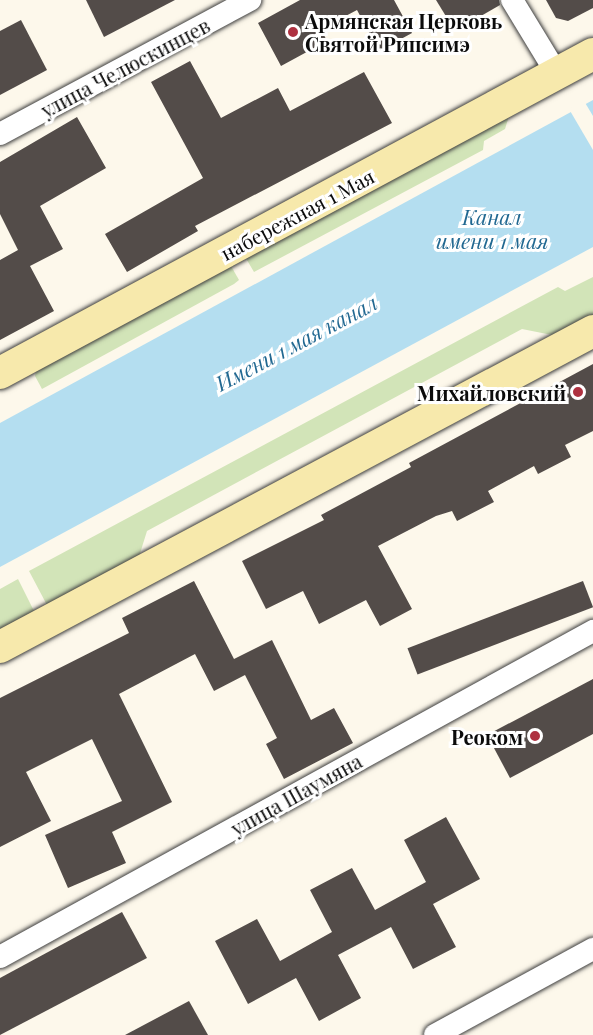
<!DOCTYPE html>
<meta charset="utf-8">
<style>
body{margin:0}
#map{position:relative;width:593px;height:1035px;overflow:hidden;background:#fdf8eb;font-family:"Playfair Display",serif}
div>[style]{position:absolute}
.green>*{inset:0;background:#d2e4b8}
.water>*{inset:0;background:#b4def0}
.pier>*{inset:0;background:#fdf8eb}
.building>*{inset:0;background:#534c49;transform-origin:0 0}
.roads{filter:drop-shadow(0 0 2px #3e3e3e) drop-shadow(0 0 2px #3e3e3e)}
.minor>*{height:22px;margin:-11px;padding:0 11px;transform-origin:11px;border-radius:11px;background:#fff}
.secondary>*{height:32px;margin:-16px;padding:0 16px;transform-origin:16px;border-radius:16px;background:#f7e9ac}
.dots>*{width:16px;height:16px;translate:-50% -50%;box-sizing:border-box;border:3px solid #fff;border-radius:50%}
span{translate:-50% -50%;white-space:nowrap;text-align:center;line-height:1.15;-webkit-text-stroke:6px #fff;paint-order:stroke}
.poi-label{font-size:20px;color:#0b0b0b;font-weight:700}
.left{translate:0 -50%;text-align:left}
.right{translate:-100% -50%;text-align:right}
.street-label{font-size:20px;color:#0b0b0b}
.water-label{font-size:21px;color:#216891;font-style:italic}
</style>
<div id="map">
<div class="green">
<i style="clip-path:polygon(509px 116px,505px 129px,484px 141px,483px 150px,254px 272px,241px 250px)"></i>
<i style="clip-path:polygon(227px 259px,239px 280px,234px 284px,42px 389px,35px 376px,38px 362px)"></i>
<i style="clip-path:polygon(593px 277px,593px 316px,557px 336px,522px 329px,147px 531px,137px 563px,48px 607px,29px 571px,558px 287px,565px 291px)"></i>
<i style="clip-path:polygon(18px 579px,36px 615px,0 634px,0 589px)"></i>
</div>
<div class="water">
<i style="clip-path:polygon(593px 100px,593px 247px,0 567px,0 423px)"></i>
</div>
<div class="pier">
<i style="clip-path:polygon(584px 101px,593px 116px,593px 150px,569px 109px)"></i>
</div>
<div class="building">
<i style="clip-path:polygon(86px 0,175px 0,104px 37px)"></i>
<i style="clip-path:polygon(300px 0,394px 0,412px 33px,379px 51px,357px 10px,321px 29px,327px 41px,281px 66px,258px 23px)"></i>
<i style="clip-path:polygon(436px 0,499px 0,500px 5px,455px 31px)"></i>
<i style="clip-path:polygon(546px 0,593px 0,593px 8px,568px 21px,556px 18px)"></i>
<i style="clip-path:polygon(21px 20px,47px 70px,0 95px,0 31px)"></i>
<i style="clip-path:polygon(190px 61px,221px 118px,278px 88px,290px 111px,364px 72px,392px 123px,195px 226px,198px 231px,127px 272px,105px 234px,203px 178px,151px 82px)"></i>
<i style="clip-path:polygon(77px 117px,106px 168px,40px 206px,63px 249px,30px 266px,54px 311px,0 340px,0 260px,18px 250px,0 214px,0 162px)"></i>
<i style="clip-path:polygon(593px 364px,593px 431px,565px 445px,571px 457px,538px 474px,534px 466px,488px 491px,494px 502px,457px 521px,452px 511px,436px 516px,378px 546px,412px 609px,380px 626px,366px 600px,319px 624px,303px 591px,266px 609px,242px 561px,324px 520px,321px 515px,411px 467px,409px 463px)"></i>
<i style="clip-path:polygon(194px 581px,234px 659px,272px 640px,311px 720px,334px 708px,353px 743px,284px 779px,266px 744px,277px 738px,245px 675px,214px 691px,195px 654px,119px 694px,172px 802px,112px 832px,126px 863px,68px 888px,45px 835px,122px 801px,92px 739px,26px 772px,51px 821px,0 847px,0 698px,129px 633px,122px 618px)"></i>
<i style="left:583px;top:581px;width:28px;height:188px;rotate:69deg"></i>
<i style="clip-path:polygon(593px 679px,593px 734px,510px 778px,487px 735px)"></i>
<i style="clip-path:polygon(446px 817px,480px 879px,433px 904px,456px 947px,413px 969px,391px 927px,338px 955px,361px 998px,319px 1021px,296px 978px,248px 1004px,215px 941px,257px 919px,280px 961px,332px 932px,310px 890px,352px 868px,375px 910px,426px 882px,404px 840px)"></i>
<i style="clip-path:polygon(122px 912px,147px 958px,0 1035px,0 978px)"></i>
<i style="clip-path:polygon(189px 1001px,208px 1035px,125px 1035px)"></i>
</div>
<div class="roads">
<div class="minor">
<i style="left:512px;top:0;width:87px;rotate:58.7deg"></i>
<i style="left:0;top:134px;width:284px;rotate:-28.2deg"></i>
<i style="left:0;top:957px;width:677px;rotate:-28.8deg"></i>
<i style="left:435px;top:1035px;width:180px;rotate:-28.6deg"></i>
</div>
<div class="secondary">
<i style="left:0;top:373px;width:673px;rotate:-28.28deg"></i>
<i style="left:0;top:647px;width:672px;rotate:-28.05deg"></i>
</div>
</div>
<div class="dots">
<i style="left:293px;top:32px;background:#ae3140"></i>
<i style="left:578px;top:392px;background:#ae3140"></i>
<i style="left:535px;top:736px;background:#ae3140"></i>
</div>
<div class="poi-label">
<span class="left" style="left:305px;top:32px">Армянская Церковь<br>Святой Рипсимэ</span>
<span class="right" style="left:566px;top:392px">Михайловский</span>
<span class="right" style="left:523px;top:736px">Реоком</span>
</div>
<div class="street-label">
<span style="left:125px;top:67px;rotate:-28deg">улица Челюскинцев</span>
<span style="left:297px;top:214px;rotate:-28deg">набережная 1 Мая</span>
<span style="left:296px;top:794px;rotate:-29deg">улица Шаумяна</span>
</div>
<div class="water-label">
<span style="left:492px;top:228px">Канал<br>имени 1 мая</span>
<span style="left:296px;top:342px;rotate:-28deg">Имени 1 мая канал</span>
</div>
</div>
